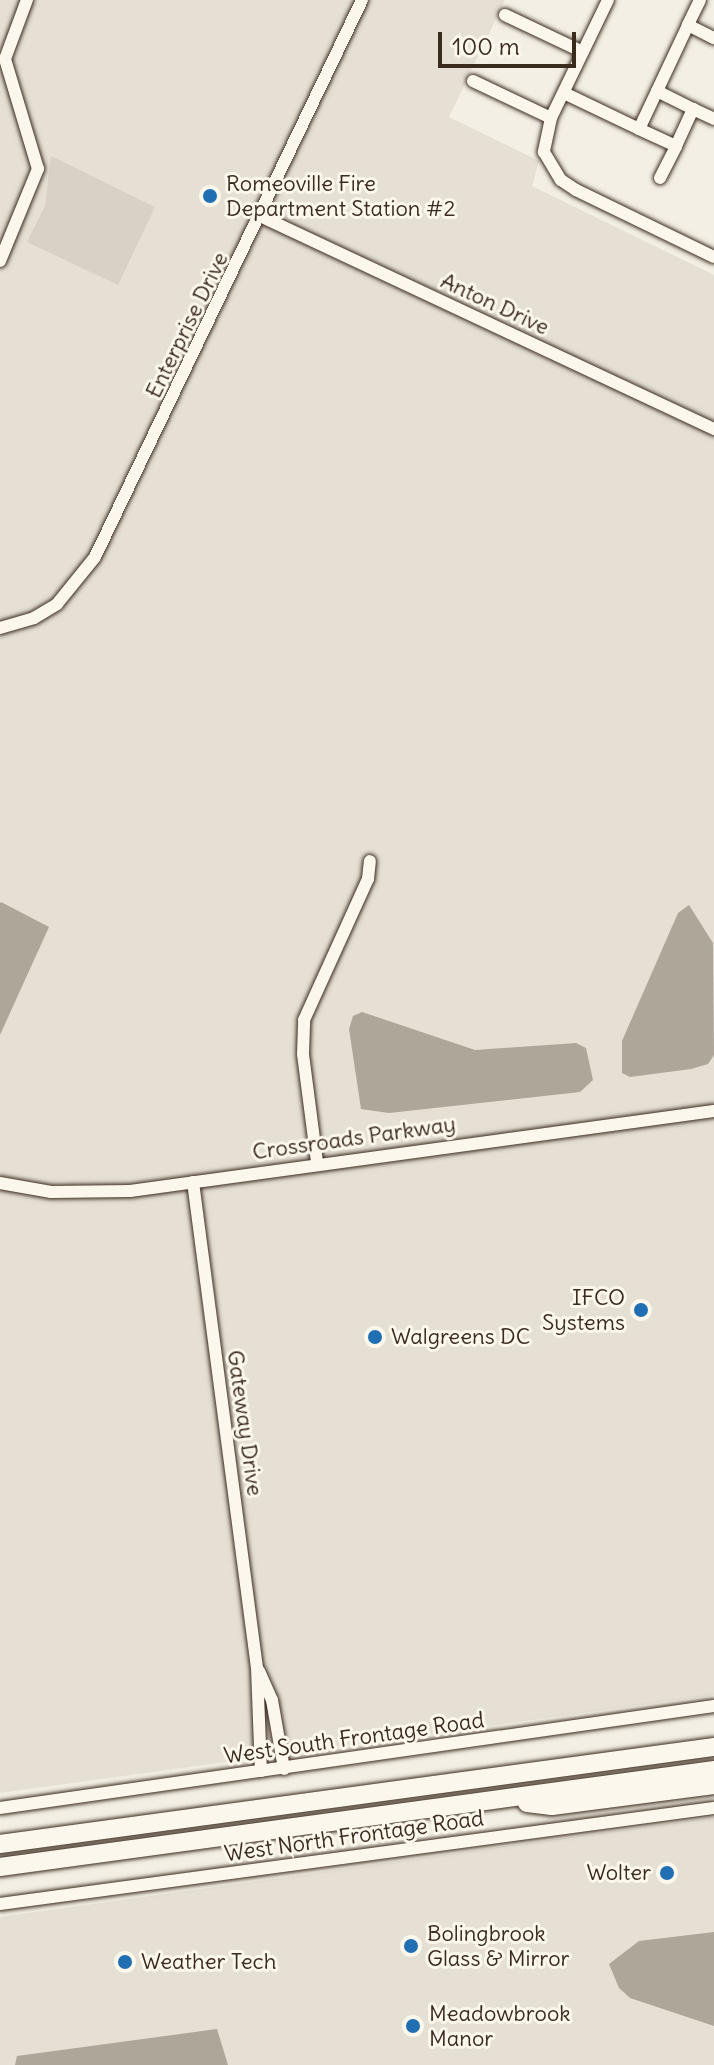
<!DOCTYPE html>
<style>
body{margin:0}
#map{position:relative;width:714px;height:2065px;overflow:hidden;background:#f3efe4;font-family:Delius,sans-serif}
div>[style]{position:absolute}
.built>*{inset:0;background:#e5dfd4}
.green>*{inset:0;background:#d8d1c6}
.water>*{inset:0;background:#afa69a}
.roads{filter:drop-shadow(0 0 2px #3b2a1e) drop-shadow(0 0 2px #3b2a1e)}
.minor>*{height:12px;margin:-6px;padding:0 6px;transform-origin:6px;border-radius:6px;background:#fbf7ec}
.highway>*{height:18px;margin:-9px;padding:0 9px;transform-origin:9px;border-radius:9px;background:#fbf7ec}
.dots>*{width:22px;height:22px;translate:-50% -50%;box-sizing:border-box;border:4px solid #fbf7ec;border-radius:50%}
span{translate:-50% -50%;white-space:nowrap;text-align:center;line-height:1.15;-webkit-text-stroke:6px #fbf7ec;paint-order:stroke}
.poi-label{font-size:22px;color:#3b2a1e}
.left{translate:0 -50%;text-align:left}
.right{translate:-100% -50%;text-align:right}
.street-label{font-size:22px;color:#3b2a1e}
.scale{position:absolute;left:438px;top:32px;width:138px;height:36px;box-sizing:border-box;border:4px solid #3b2a1e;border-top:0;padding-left:10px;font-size:24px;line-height:28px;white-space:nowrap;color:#3b2a1e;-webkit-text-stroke:6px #fbf7ec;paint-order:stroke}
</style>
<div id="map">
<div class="built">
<i style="clip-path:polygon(0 0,505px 0,449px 117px,539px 161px,532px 186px,714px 275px,714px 1695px,0 1793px)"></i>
<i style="clip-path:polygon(714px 1817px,714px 2065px,0 2065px,0 1917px)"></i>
</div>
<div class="green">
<i style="clip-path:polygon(51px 156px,155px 207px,118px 285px,27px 242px,45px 206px)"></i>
</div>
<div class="water">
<i style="clip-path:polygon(1px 902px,49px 927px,0 1035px,0 903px)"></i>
<i style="clip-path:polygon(689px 905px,713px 943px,714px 1055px,708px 1064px,691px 1069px,630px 1077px,622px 1073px,622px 1041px,678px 913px)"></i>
<i style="clip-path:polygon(362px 1012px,475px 1050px,576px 1043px,586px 1048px,593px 1080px,580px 1092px,389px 1113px,361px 1109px,349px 1029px,353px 1016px)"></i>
<i style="clip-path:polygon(714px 1932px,714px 2026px,630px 1998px,619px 1988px,609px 1964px,639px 1941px)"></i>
<i style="clip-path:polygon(217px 2029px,228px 2065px,15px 2065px,17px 2056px)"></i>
</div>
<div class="roads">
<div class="minor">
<i style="left:608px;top:0;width:131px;rotate:115.8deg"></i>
<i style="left:551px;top:118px;width:35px;rotate:102deg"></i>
<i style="left:544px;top:152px;width:33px;rotate:59deg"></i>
<i style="left:561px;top:180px;width:18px;rotate:34deg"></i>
<i style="left:576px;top:190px;width:153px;rotate:25.9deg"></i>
<i style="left:700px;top:0;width:28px;rotate:116deg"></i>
<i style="left:688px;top:25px;width:29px;rotate:27deg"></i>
<i style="left:505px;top:15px;width:86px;rotate:25.4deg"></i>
<i style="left:473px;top:81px;width:86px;rotate:25.4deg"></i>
<i style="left:657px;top:91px;width:73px;rotate:-64.8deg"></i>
<i style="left:564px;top:93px;width:83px;rotate:25.6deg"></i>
<i style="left:639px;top:129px;width:41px;rotate:24.7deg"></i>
<i style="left:676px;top:146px;width:41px;rotate:-65.3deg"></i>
<i style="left:693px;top:109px;width:40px;rotate:-153.4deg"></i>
<i style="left:657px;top:91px;width:42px;rotate:115.3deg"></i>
<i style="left:693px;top:109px;width:23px;rotate:25deg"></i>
<i style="left:660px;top:178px;width:36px;rotate:-63deg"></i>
<i style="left:258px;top:215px;width:504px;rotate:25.14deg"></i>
<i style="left:0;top:261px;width:100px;rotate:-67.6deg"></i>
<i style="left:38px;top:169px;width:115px;rotate:-106.7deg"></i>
<i style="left:5px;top:59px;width:63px;rotate:-69.6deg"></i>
<i style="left:0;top:628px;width:35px;rotate:-16deg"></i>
<i style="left:34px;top:618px;width:27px;rotate:-31deg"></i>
<i style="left:57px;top:604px;width:60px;rotate:-51deg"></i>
<i style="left:95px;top:557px;width:618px;rotate:-64.39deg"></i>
<i style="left:317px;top:1162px;width:109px;rotate:-97.4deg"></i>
<i style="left:303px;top:1054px;width:34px;rotate:-88deg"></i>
<i style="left:304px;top:1020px;width:155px;rotate:-65.6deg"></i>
<i style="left:368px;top:879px;width:18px;rotate:-84deg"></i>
<i style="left:193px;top:1182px;width:490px;rotate:82.5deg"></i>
<i style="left:257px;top:1668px;width:103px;rotate:87.8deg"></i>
<i style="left:0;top:1183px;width:52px;rotate:10deg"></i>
<i style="left:51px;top:1192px;width:79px;rotate:-0.7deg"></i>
<i style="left:130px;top:1191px;width:589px;rotate:-7.8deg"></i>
<i style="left:259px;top:1671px;width:32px;rotate:66deg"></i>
<i style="left:272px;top:1700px;width:70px;rotate:80.1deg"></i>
<i style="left:0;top:1808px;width:721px;rotate:-8.13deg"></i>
<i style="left:0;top:1904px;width:720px;rotate:-7.66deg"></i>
</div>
<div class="highway">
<i style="left:527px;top:1803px;width:25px;rotate:7deg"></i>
<i style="left:552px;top:1806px;width:163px;rotate:-7.4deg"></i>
<i style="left:0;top:1844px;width:721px;rotate:-7.74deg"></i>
<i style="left:0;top:1867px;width:721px;rotate:-7.74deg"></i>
</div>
</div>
<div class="dots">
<i style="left:210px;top:196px;background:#1f6fb2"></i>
<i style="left:641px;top:1310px;background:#1f6fb2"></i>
<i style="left:375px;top:1337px;background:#1f6fb2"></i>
<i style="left:667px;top:1873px;background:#1f6fb2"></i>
<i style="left:411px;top:1946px;background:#1f6fb2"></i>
<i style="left:125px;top:1962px;background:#1f6fb2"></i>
<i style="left:413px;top:2026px;background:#1f6fb2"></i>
</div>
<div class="poi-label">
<span class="left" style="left:226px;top:196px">Romeoville Fire<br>Department Station #2</span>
<span class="right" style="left:625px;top:1310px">IFCO<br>Systems</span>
<span class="left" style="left:391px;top:1337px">Walgreens DC</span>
<span class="right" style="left:651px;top:1873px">Wolter</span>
<span class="left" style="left:427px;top:1946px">Bolingbrook<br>Glass &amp; Mirror</span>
<span class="left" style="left:141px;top:1962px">Weather Tech</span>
<span class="left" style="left:429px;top:2026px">Meadowbrook<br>Manor</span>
</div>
<div class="street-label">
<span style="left:495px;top:304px;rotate:25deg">Anton Drive</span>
<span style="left:187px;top:325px;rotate:-64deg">Enterprise Drive</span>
<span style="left:354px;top:1138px;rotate:-8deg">Crossroads Parkway</span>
<span style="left:245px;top:1423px;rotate:82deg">Gateway Drive</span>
<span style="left:354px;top:1738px;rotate:-8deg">West South Frontage Road</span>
<span style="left:354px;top:1836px;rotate:-8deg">West North Frontage Road</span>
</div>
<div class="scale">100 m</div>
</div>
